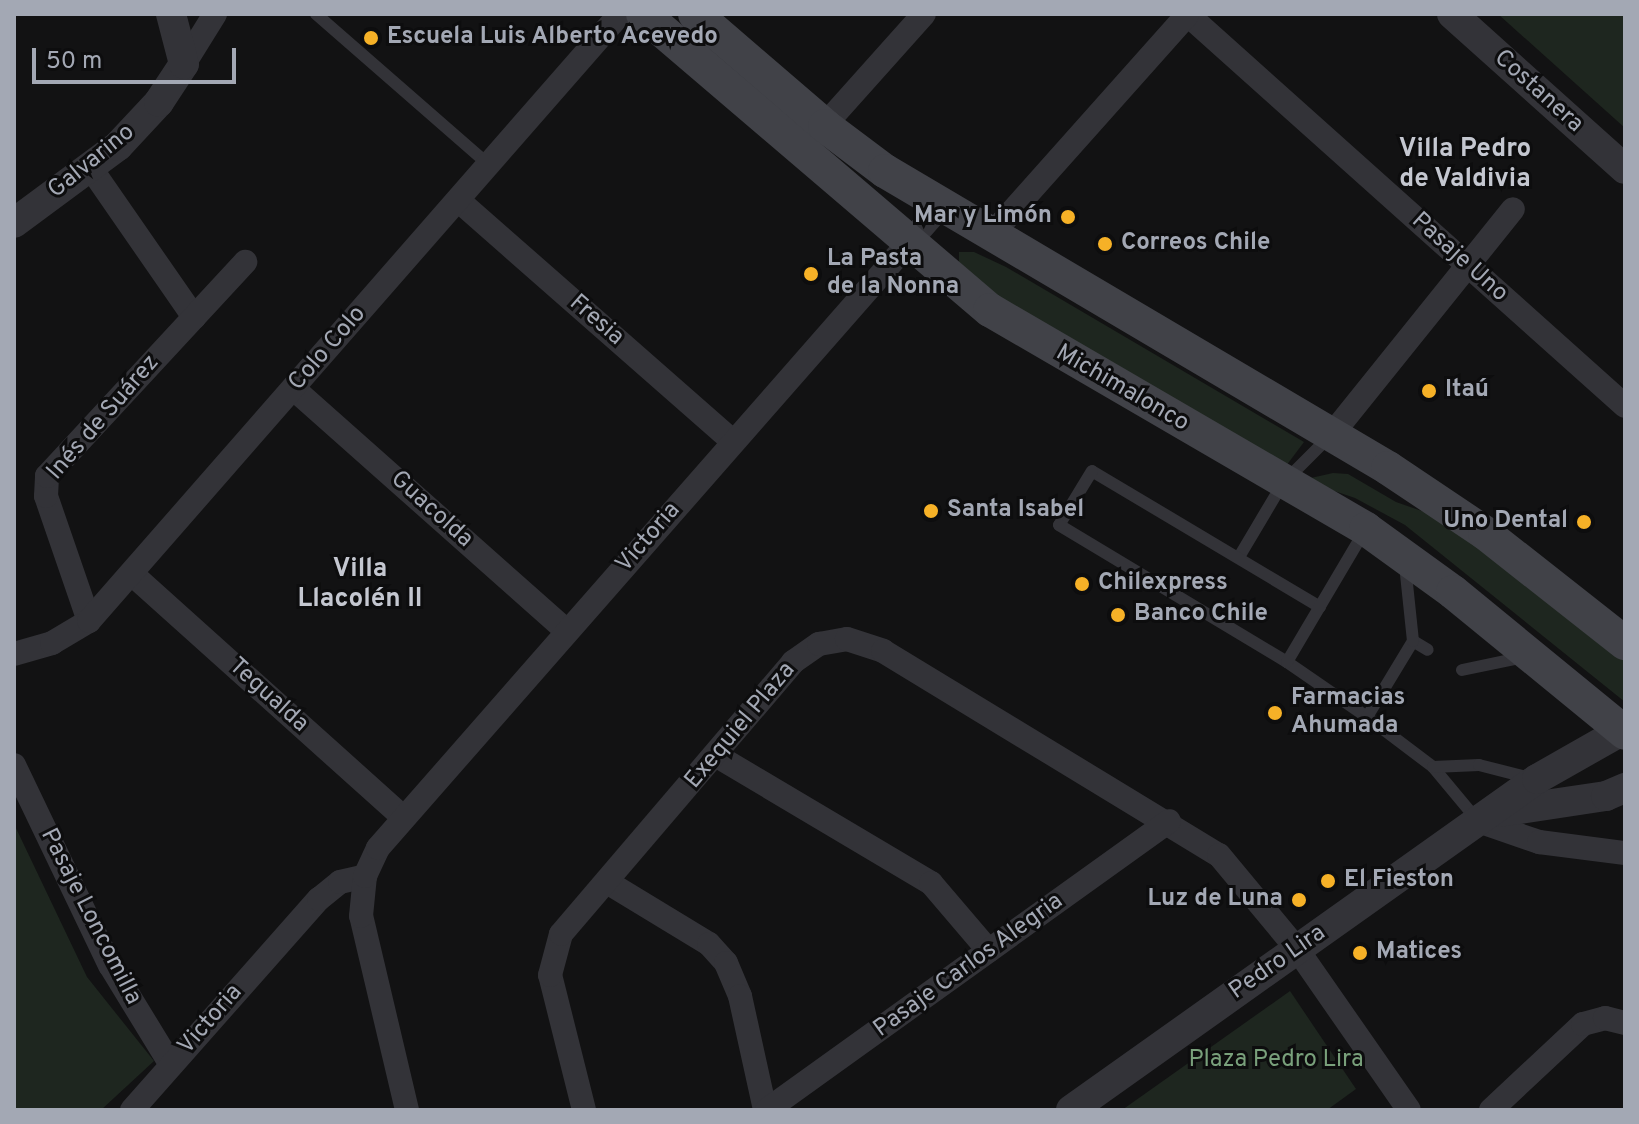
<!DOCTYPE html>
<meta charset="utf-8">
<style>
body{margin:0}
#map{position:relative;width:1639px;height:1124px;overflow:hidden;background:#121213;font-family:Overpass,sans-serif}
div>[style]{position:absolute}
.green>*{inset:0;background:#1e261f}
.service>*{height:12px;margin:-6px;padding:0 6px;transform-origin:6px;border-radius:6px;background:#333338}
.minor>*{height:24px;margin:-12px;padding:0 12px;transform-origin:12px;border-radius:12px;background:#333338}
.tertiary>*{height:30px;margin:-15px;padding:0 15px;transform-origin:15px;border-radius:15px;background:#333338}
.secondary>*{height:34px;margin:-17px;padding:0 17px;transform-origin:17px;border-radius:17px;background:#414248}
.dots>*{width:22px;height:22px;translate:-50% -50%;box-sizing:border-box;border:4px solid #0d0d0e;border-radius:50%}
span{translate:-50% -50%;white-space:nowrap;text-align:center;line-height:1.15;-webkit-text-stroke:6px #0d0d0e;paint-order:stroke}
.poi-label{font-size:24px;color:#a3a8b4;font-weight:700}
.left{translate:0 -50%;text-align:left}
.right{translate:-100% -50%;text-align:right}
.street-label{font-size:24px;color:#a3a8b4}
.park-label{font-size:24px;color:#79a07b}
.neighbourhood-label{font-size:26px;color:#c4c7d0;font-weight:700}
.frame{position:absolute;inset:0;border:16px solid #a3a8b4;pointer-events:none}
.scale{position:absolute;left:32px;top:48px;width:204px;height:36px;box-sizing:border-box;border:4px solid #a3a8b4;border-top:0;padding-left:10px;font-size:24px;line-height:28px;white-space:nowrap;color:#a3a8b4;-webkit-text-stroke:6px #0d0d0e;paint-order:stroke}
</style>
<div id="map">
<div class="green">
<i style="clip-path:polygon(1498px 14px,1625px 14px,1625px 128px)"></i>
<i style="clip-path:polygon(959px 252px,974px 252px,1006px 267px,1304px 442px,1283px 470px,1008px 308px,959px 266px)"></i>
<i style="clip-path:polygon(1333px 473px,1348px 474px,1396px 502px,1436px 516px,1625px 657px,1625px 702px,1405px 525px,1355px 498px,1302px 480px)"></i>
<i style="clip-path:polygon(14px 824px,87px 977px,154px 1061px,101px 1110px,14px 1110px)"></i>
<i style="clip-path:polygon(1290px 991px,1356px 1089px,1327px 1110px,1122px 1110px)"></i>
</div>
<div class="service">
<i style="left:316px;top:14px;width:230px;rotate:41.1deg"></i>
<i style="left:1239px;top:557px;width:86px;rotate:-59.3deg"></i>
<i style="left:1283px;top:483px;width:64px;rotate:-45deg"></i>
<i style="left:1320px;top:607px;width:265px;rotate:-149.2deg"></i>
<i style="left:1092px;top:471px;width:63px;rotate:121.4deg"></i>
<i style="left:1059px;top:525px;width:266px;rotate:31deg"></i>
<i style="left:1287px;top:662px;width:97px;rotate:34.5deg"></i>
<i style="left:1367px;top:717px;width:83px;rotate:37.1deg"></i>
<i style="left:1433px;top:767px;width:70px;rotate:50.2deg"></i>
<i style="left:1413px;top:641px;width:17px;rotate:31deg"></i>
<i style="left:1287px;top:662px;width:151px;rotate:-59.4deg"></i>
<i style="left:1462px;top:670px;width:63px;rotate:-11.8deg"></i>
<i style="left:1367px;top:717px;width:89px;rotate:-58.8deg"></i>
<i style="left:1413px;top:641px;width:76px;rotate:-96deg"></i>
<i style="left:1433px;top:767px;width:46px;rotate:-2.5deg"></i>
<i style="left:1479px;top:765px;width:53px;rotate:14.3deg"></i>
</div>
<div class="minor">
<i style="left:1187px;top:14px;width:588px;rotate:41.83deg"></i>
<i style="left:184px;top:64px;width:59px;rotate:-58.2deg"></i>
<i style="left:814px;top:137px;width:165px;rotate:-48.2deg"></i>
<i style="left:90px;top:167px;width:183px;rotate:55.3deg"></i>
<i style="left:458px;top:200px;width:366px;rotate:41.3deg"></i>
<i style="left:992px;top:234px;width:293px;rotate:-48.3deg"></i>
<i style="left:294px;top:389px;width:365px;rotate:41.6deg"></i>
<i style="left:1333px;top:433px;width:287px;rotate:-51.2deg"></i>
<i style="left:132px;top:574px;width:364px;rotate:41.9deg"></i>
<i style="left:89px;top:621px;width:132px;rotate:-109deg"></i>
<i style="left:46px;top:496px;width:20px;rotate:-87deg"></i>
<i style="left:47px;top:476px;width:292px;rotate:-47.2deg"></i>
<i style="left:14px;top:654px;width:40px;rotate:-16deg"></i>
<i style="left:52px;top:643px;width:43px;rotate:-30.7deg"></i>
<i style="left:89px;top:621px;width:806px;rotate:-48.82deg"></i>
<i style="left:717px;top:756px;width:249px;rotate:30.7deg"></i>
<i style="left:931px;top:883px;width:89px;rotate:49.5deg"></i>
<i style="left:14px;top:765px;width:222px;rotate:64.4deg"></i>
<i style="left:110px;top:965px;width:117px;rotate:58.6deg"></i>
<i style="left:1478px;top:821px;width:65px;rotate:19deg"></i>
<i style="left:1539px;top:842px;width:87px;rotate:7.3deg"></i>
<i style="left:607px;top:882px;width:119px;rotate:31.3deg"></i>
<i style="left:709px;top:944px;width:25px;rotate:48deg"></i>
<i style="left:726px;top:963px;width:36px;rotate:67deg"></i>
<i style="left:740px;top:996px;width:117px;rotate:77.6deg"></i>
<i style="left:132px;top:1110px;width:282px;rotate:-48.5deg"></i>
<i style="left:319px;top:899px;width:27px;rotate:-39deg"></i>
<i style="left:340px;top:882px;width:26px;rotate:-13deg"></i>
<i style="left:407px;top:1110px;width:199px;rotate:-103.3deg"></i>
<i style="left:361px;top:916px;width:40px;rotate:-84.3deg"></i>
<i style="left:365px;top:876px;width:31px;rotate:-65deg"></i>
<i style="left:378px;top:848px;width:854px;rotate:-48.75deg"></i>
<i style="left:584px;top:1110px;width:139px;rotate:-104.1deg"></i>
<i style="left:550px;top:975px;width:42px;rotate:-75deg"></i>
<i style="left:561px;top:934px;width:358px;rotate:-49.5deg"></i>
<i style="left:793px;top:662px;width:32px;rotate:-35deg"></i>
<i style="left:819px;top:644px;width:28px;rotate:-10deg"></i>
<i style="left:847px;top:639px;width:38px;rotate:18deg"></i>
<i style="left:883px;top:651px;width:393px;rotate:31.3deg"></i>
<i style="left:1219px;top:855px;width:122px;rotate:50.3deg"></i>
<i style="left:1297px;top:949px;width:196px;rotate:55.2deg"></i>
<i style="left:767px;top:1110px;width:495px;rotate:-35.7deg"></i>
<i style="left:1491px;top:1110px;width:126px;rotate:-43.1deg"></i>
<i style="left:1583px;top:1024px;width:23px;rotate:-15deg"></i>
<i style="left:1605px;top:1018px;width:21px;rotate:14deg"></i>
</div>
<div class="tertiary">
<i style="left:1452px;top:14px;width:232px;rotate:41.9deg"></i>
<i style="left:14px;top:223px;width:129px;rotate:-36.5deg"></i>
<i style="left:118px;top:146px;width:60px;rotate:-47deg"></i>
<i style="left:159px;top:102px;width:45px;rotate:-56.7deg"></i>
<i style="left:184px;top:64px;width:52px;rotate:-104.6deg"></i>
<i style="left:1499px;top:812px;width:108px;rotate:-8.5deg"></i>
<i style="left:1606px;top:796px;width:21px;rotate:-23deg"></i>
<i style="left:1071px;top:1110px;width:572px;rotate:-35.39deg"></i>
<i style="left:1537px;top:779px;width:101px;rotate:-29.6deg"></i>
</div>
<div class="secondary">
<i style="left:643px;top:14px;width:456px;rotate:40.5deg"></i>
<i style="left:990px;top:310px;width:435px;rotate:30.2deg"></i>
<i style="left:1366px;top:529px;width:107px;rotate:35.9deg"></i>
<i style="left:1453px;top:592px;width:222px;rotate:39.3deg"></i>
<i style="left:695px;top:14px;width:172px;rotate:40.7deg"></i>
<i style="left:825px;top:126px;width:75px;rotate:36.9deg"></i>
<i style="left:885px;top:171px;width:584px;rotate:30.56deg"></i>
<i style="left:1388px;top:468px;width:117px;rotate:33.8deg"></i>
<i style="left:1485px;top:533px;width:178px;rotate:38.2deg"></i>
</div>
<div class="dots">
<i style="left:371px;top:38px;background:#f6b127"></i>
<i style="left:1068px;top:217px;background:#f6b127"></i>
<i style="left:1105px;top:244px;background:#f6b127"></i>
<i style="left:811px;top:274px;background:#f6b127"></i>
<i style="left:1429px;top:391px;background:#f6b127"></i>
<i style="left:931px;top:511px;background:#f6b127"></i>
<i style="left:1584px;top:522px;background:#f6b127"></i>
<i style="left:1082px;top:584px;background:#f6b127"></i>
<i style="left:1118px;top:615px;background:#f6b127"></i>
<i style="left:1275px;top:713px;background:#f6b127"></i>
<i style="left:1328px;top:881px;background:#f6b127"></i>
<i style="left:1299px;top:900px;background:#f6b127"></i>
<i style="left:1360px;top:953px;background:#f6b127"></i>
</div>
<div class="poi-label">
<span class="left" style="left:387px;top:38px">Escuela Luis Alberto Acevedo</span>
<span class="right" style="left:1052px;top:217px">Mar y Limón</span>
<span class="left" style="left:1121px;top:244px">Correos Chile</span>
<span class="left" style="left:827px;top:274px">La Pasta<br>de la Nonna</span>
<span class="left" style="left:1445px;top:391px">Itaú</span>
<span class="left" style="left:947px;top:511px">Santa Isabel</span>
<span class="right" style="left:1568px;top:522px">Uno Dental</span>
<span class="left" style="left:1098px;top:584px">Chilexpress</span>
<span class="left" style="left:1134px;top:615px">Banco Chile</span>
<span class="left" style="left:1291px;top:713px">Farmacias<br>Ahumada</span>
<span class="left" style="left:1344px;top:881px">El Fieston</span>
<span class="right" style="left:1283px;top:900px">Luz de Luna</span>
<span class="left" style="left:1376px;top:953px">Matices</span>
</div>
<div class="street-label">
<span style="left:1538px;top:92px;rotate:42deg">Costanera</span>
<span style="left:92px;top:162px;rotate:-39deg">Galvarino</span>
<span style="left:1459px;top:258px;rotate:42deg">Pasaje Uno</span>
<span style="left:596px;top:321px;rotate:41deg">Fresia</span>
<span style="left:328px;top:349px;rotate:-49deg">Colo Colo</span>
<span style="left:1122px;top:389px;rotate:30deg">Michimalonco</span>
<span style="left:104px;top:418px;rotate:-49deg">Inés de Suárez</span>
<span style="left:431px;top:510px;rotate:42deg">Guacolda</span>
<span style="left:649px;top:538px;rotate:-49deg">Victoria</span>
<span style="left:268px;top:696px;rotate:42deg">Tegualda</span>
<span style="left:741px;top:726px;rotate:-50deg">Exequiel Plaza</span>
<span style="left:90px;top:917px;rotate:63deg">Pasaje Loncomilla</span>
<span style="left:1278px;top:963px;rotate:-35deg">Pedro Lira</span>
<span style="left:969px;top:966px;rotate:-36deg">Pasaje Carlos Alegria</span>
<span style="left:211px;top:1020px;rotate:-49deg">Victoria</span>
</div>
<div class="park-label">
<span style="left:1276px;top:1061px">Plaza Pedro Lira</span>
</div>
<div class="neighbourhood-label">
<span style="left:1465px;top:165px">Villa Pedro<br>de Valdivia</span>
<span style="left:360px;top:585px">Villa<br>Llacolén II</span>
</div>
<div class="frame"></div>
<div class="scale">50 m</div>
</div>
